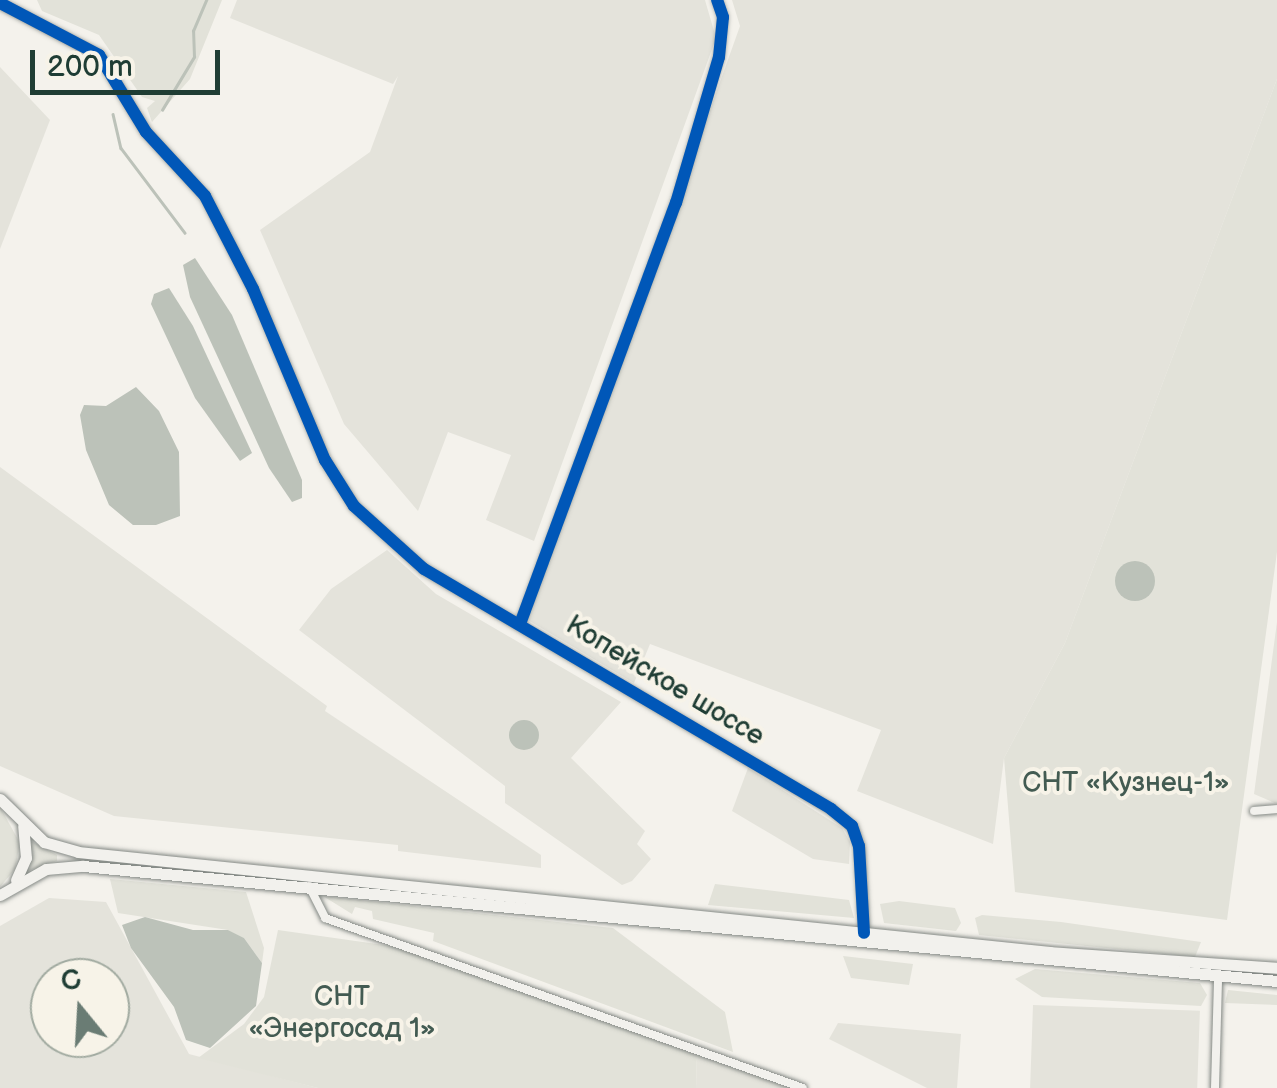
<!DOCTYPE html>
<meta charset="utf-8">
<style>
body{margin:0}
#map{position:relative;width:1277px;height:1088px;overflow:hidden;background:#f4f2ec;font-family:"Balsamiq Sans",sans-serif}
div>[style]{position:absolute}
.built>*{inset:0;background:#e4e3db;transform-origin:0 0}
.green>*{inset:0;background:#e2e2d9}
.water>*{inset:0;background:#bcc2b9}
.round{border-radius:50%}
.stream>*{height:2.5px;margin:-1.25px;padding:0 1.25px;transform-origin:1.25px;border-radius:1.25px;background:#bcc2b9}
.roads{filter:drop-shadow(0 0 2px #848985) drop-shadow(0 0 2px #848985)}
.minor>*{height:8px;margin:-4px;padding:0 4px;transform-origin:4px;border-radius:4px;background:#f2f1ed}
.tertiary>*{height:9px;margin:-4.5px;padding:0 4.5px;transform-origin:4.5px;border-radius:4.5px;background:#f2f1ed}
.primary>*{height:11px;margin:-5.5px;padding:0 5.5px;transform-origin:5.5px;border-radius:5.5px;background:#f2f1ed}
.cycleway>*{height:12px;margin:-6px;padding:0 6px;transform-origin:6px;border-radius:6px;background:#0057b8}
span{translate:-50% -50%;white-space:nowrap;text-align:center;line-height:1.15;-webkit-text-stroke:8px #f7f3e8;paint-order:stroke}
.street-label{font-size:28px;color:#1f3d34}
.park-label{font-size:28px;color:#435b52}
.north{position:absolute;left:30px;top:958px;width:100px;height:100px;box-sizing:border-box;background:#f7f3e8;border:2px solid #a1aaa0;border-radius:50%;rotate:342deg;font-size:28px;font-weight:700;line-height:40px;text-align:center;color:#1f3d34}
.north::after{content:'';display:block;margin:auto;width:35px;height:45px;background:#6a7c74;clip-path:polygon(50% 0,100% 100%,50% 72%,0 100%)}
.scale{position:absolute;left:30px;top:50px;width:190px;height:45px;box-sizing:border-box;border:5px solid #1f3d34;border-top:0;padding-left:12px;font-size:30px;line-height:35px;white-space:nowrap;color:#1f3d34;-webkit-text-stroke:8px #f7f3e8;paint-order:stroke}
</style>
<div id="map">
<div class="built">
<i style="clip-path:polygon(237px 0,705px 0,716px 38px,534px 541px,486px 520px,511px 455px,448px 432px,418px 511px,344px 424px,260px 230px,370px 152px,398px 76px,393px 84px,230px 18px)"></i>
<i style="clip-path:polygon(732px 0,1277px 0,1277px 79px,1065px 643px,1004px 758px,993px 844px,857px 791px,881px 730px,650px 644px,634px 683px,528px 620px,740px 26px)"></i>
<i style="clip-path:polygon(0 67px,50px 120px,0 249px)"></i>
<i style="clip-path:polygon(0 467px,327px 706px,325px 711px,541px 855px,541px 868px,398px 851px,398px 845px,114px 816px,0 766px)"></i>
<i style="clip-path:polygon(387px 550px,436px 594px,621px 702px,571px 758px,645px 831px,637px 844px,651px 859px,632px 881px,622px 885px,505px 803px,505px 786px,299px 630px,331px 589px)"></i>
<i style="clip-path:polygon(1277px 622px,1277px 804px,1254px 794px)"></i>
<i style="clip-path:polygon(748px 768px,842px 828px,850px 842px,849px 864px,813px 859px,732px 811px)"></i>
<i style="clip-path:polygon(evenodd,49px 898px,106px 902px,189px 1054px,318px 1088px,0 1088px,0 926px,49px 898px,50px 978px,110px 978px,110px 1038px,50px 1038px,50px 978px)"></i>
<i style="left:1033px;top:1005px;width:167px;height:83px;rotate:2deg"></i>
<i style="clip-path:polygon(838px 1023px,961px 1034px,957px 1088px,927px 1088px,829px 1039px)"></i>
<i style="clip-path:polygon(697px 1052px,795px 1088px,696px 1088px)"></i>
</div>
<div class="green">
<i style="clip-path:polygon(37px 0,222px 0,190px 79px,152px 122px,147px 108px,155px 101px,142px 97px,99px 35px,42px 11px)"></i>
<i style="clip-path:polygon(1277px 79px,1277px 552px,1227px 920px,1015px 892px,1004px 758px,1065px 643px)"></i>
<i style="clip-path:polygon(0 807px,20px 843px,15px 869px,0 887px)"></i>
<i style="clip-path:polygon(29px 840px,57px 855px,57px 861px,25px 872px)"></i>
<i style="clip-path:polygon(110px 879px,246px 892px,264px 948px,262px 963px,244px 938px,228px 930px,118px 913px)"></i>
<i style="clip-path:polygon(715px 884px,849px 900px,854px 918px,708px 905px)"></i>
<i style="clip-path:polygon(323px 896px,613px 928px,725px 1012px,733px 1052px,433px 941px,434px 933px,373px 919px,372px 911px,355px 907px,352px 914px)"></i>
<i style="clip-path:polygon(899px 901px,955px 908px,961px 923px,956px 931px,884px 923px,880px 904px)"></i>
<i style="clip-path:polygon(982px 915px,1061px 922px,1201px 942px,1195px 957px,979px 935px,975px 918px)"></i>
<i style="clip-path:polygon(278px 930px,412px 949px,697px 1053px,696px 1088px,318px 1088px,198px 1058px,244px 1024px,264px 997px)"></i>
<i style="clip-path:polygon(843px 956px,913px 964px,909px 985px,851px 978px)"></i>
<i style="clip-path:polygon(1035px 969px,1200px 983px,1207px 995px,1201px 1006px,1042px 997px,1015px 979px)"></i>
<i style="clip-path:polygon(1228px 990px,1277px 995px,1277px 1005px,1225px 1003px)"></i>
</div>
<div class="water">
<i style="clip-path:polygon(195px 258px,232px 315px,302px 480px,302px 498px,292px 502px,269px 468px,190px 297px,183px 265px)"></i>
<i style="clip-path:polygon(169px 288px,193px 326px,252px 453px,240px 461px,195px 398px,151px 304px,154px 294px)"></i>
<i style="clip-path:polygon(136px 387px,159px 411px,179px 452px,180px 516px,156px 525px,133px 525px,109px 505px,86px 450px,80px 415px,84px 405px,106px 406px)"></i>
<i class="round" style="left:1115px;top:561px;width:40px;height:40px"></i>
<i class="round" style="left:509px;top:720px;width:30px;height:30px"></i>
<i style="clip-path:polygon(145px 917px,193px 930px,228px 930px,244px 938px,262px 963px,256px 1006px,210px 1048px,186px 1040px,174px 1007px,131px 948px,122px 925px)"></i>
</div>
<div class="stream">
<i style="left:162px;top:110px;width:62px;rotate:-58.9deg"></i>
<i style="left:194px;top:57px;width:26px;rotate:-92deg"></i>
<i style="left:193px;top:31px;width:34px;rotate:-67deg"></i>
<i style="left:113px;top:114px;width:35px;rotate:77deg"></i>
<i style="left:121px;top:148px;width:106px;rotate:53deg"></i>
</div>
<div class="roads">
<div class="minor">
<i style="left:520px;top:624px;width:449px;rotate:-69.7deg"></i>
<i style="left:676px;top:203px;width:152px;rotate:-73.6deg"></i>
<i style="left:719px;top:57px;width:40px;rotate:-84.3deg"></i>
<i style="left:723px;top:17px;width:18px;rotate:-109deg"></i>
<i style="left:1254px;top:811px;width:23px;rotate:-5deg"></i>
<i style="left:309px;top:886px;width:36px;rotate:63deg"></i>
<i style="left:325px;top:918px;width:507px;rotate:19.58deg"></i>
<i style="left:1215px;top:1088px;width:110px;rotate:-88.4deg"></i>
</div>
<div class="tertiary">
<i style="left:0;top:3px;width:112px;rotate:27.7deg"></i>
<i style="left:99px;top:55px;width:90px;rotate:58.6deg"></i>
<i style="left:146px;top:132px;width:87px;rotate:47.3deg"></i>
<i style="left:205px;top:196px;width:105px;rotate:62.7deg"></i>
<i style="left:253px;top:289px;width:186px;rotate:67.2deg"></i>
<i style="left:325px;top:460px;width:54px;rotate:57.8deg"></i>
<i style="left:354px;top:506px;width:94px;rotate:42deg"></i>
<i style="left:424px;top:569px;width:472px;rotate:30.5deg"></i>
<i style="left:831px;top:809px;width:27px;rotate:39deg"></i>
<i style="left:852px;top:826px;width:21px;rotate:71deg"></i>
<i style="left:859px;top:846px;width:87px;rotate:86.7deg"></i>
</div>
<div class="primary">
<i style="left:0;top:799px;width:62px;rotate:44.3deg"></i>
<i style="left:44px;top:842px;width:35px;rotate:16deg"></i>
<i style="left:78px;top:852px;width:977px;rotate:5.87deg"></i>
<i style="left:1050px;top:952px;width:228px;rotate:4deg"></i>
<i style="left:16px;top:880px;width:24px;rotate:-66deg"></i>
<i style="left:26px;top:858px;width:32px;rotate:-95deg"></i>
<i style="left:0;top:895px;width:53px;rotate:-29.5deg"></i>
<i style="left:46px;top:869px;width:37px;rotate:-5deg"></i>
<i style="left:83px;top:866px;width:1200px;rotate:5.5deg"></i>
</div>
</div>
<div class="cycleway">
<i style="left:0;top:3px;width:112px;rotate:27.7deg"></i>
<i style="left:99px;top:55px;width:90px;rotate:58.6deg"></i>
<i style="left:146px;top:132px;width:87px;rotate:47.3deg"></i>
<i style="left:205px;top:196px;width:105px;rotate:62.7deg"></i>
<i style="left:253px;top:289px;width:186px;rotate:67.2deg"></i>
<i style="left:325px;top:460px;width:54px;rotate:57.8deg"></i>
<i style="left:354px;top:506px;width:94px;rotate:42deg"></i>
<i style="left:424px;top:569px;width:472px;rotate:30.5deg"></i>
<i style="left:831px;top:809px;width:27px;rotate:39deg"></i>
<i style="left:852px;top:826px;width:21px;rotate:71deg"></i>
<i style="left:859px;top:846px;width:87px;rotate:86.7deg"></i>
<i style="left:520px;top:624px;width:449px;rotate:-69.7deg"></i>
<i style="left:676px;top:203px;width:152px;rotate:-73.6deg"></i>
<i style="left:719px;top:57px;width:40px;rotate:-84.3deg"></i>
<i style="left:723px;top:17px;width:18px;rotate:-109deg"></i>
</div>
<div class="street-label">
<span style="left:665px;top:681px;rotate:31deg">Копейское шоссе</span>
</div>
<div class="park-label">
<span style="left:1126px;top:783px">СНТ «Кузнец-1»</span>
<span style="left:342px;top:1013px">СНТ<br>«Энергосад 1»</span>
</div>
<div class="north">С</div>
<div class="scale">200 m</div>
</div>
